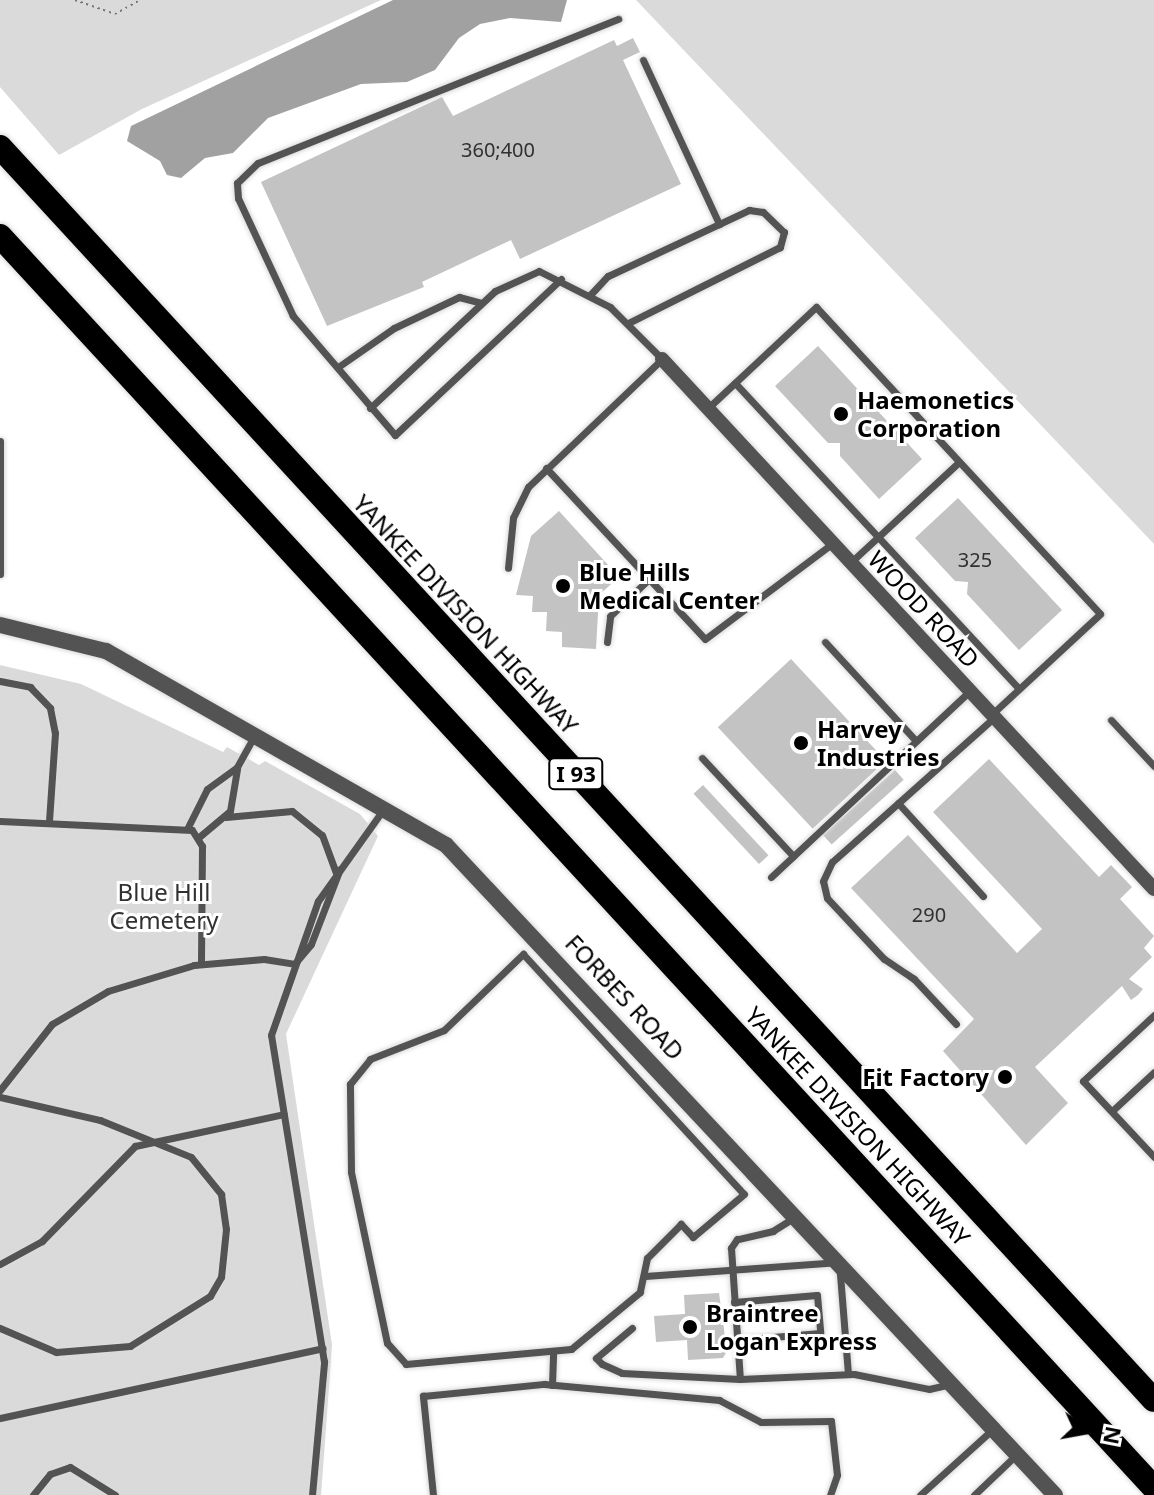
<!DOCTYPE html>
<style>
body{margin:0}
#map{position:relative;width:1154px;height:1495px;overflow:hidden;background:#fff;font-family:"Noto Sans",sans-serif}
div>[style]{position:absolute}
.green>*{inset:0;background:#dadada}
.water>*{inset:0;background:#a1a1a1}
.building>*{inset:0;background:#c3c3c3;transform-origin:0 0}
.path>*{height:2px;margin-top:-1px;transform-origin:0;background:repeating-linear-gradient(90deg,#757575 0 2px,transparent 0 6px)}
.roads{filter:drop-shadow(0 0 2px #dbdbdb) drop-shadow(0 0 2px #dbdbdb)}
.service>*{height:7px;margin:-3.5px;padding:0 3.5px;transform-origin:3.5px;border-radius:3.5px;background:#535353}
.minor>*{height:14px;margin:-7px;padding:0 7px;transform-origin:7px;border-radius:7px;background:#535353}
.tertiary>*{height:16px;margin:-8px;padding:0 8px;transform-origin:8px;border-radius:8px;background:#535353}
.motorway>*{height:24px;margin:-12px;padding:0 12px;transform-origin:12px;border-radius:12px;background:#000}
.dots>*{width:22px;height:22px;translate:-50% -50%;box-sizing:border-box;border:4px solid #fff;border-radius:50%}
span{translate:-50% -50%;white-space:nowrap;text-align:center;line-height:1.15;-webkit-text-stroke:6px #fff;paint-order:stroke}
.number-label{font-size:20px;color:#313131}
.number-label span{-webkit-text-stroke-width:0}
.shield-label span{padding:2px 6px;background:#fff;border:2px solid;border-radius:6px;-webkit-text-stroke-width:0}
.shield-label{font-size:22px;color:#000;font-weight:700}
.poi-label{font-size:24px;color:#000;font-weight:700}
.left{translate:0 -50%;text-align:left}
.right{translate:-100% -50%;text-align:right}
.street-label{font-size:24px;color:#000}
.park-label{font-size:24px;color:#313131}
.north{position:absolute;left:1050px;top:1391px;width:80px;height:80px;-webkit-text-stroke:6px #fff;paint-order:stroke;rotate:101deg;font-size:22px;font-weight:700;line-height:32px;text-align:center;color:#000}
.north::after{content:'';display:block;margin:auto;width:28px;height:36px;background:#000;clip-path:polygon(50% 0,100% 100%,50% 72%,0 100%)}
</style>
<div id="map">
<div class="green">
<i style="clip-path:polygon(0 0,381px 0,142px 109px,59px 155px,0 87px)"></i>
<i style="clip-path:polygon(636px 0,1154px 0,1154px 544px)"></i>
<i style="clip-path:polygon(0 665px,81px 684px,223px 752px,227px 747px,259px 765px,265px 761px,360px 814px,378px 836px,286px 1034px,332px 1345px,321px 1495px,0 1495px)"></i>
</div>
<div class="water">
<i style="clip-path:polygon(393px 0,567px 0,561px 22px,510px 18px,480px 24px,459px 38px,435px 70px,407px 82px,361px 84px,268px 118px,233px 153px,205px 158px,181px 178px,167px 175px,160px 161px,127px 141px,131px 126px)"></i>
</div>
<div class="building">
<i style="clip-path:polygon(633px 38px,640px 52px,623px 60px,681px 184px,520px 259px,511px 240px,422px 282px,424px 287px,327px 326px,261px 182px,442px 97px,453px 116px,614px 40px,617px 46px)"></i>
<i style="clip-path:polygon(818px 346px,922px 459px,879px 499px,840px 456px,840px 443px,828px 443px,775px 386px)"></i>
<i style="clip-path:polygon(958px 498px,1062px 610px,1019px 650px,967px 594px,968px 582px,955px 581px,915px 538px)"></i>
<i style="clip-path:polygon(559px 511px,619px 577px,599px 595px,596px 649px,562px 647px,562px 632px,546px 631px,547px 612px,532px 612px,533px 596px,516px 595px,531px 536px)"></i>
<i style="left:791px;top:659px;width:139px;height:100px;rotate:47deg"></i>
<i style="clip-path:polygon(989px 759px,1099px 877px,1111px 865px,1132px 887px,1120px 899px,1154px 936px,1144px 948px,1152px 957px,1129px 979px,1143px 989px,1138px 995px,1131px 1000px,1122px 986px,1035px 1067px,1068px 1103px,1026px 1145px,943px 1051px,974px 1019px,851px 888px,908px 835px,1017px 953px,1042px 929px,933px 812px)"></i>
<i style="left:895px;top:770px;width:13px;height:97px;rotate:48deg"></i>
<i style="left:703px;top:785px;width:96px;height:13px;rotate:47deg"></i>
<i style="clip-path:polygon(719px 1293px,727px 1351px,723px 1358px,688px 1360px,687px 1340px,656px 1342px,654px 1316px,685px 1314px,684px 1295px)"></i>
</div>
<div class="path">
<i style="left:75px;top:0;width:42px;rotate:19.3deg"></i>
<i style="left:115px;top:14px;width:29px;rotate:-29deg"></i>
</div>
<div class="roads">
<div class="service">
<i style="left:643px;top:60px;width:181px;rotate:65.1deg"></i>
<i style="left:561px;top:279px;width:228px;rotate:136.8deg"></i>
<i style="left:395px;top:435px;width:157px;rotate:-130.6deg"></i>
<i style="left:293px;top:316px;width:130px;rotate:-115deg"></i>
<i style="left:238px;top:198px;width:15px;rotate:-94deg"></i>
<i style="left:237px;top:183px;width:29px;rotate:-44deg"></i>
<i style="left:258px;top:163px;width:388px;rotate:-21.8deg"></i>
<i style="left:590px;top:295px;width:26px;rotate:-47deg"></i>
<i style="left:608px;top:276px;width:156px;rotate:-25.1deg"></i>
<i style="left:749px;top:210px;width:14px;rotate:8deg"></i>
<i style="left:763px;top:212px;width:29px;rotate:44deg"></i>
<i style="left:784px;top:232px;width:16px;rotate:105deg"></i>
<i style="left:780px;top:247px;width:170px;rotate:153.4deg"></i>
<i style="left:338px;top:367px;width:68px;rotate:-34.9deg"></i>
<i style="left:394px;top:328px;width:72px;rotate:-25.5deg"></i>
<i style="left:459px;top:297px;width:23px;rotate:15deg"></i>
<i style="left:735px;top:383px;width:417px;rotate:47.1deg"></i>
<i style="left:370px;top:408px;width:171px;rotate:-43.1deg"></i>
<i style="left:495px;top:291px;width:48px;rotate:-24.4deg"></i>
<i style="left:539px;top:271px;width:80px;rotate:26.9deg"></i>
<i style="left:610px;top:307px;width:74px;rotate:45deg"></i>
<i style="left:662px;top:359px;width:185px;rotate:136.3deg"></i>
<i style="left:528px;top:487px;width:34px;rotate:116deg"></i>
<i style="left:513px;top:518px;width:50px;rotate:95.7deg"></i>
<i style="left:708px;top:408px;width:148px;rotate:-43.1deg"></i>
<i style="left:816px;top:307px;width:418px;rotate:47.2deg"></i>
<i style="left:1100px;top:614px;width:147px;rotate:137.2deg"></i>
<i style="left:0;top:441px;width:133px;rotate:90deg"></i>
<i style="left:546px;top:468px;width:233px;rotate:47.1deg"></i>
<i style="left:705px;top:639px;width:160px;rotate:-36.9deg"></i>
<i style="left:851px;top:562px;width:147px;rotate:-42.8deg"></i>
<i style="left:607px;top:642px;width:26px;rotate:-83deg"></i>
<i style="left:610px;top:616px;width:54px;rotate:-43.5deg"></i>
<i style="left:825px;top:642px;width:134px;rotate:47.4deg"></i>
<i style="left:0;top:681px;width:31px;rotate:11deg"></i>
<i style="left:30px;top:687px;width:29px;rotate:46deg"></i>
<i style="left:50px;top:708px;width:25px;rotate:79deg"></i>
<i style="left:55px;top:733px;width:89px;rotate:93.9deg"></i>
<i style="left:1111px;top:720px;width:63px;rotate:46.9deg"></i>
<i style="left:702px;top:758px;width:134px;rotate:47.1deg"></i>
<i style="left:898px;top:803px;width:126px;rotate:47.6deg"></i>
<i style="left:226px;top:817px;width:66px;rotate:-5.2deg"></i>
<i style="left:292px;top:811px;width:38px;rotate:39deg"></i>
<i style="left:322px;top:835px;width:40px;rotate:69.8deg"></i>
<i style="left:0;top:821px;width:192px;rotate:2.7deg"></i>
<i style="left:192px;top:830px;width:19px;rotate:58deg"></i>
<i style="left:202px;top:846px;width:118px;rotate:90.5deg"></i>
<i style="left:188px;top:827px;width:42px;rotate:-63.4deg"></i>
<i style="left:207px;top:789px;width:37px;rotate:-36deg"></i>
<i style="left:237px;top:767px;width:35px;rotate:-61deg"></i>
<i style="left:199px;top:837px;width:40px;rotate:-40deg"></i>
<i style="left:230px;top:811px;width:43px;rotate:-80.5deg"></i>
<i style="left:771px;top:877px;width:272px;rotate:-43.1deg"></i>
<i style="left:523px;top:954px;width:326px;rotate:47.4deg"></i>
<i style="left:744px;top:1194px;width:67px;rotate:139.9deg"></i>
<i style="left:693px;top:1237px;width:18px;rotate:-133deg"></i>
<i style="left:681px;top:1224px;width:48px;rotate:135deg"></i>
<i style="left:647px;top:1258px;width:35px;rotate:102deg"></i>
<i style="left:640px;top:1292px;width:89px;rotate:140.4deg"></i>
<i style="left:571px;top:1349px;width:166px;rotate:174.8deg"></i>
<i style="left:406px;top:1364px;width:28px;rotate:-132deg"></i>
<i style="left:387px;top:1343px;width:175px;rotate:-101.9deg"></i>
<i style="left:351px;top:1172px;width:88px;rotate:-90.7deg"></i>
<i style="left:350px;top:1084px;width:32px;rotate:-51deg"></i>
<i style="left:370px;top:1059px;width:79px;rotate:-21.4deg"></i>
<i style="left:444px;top:1030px;width:110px;rotate:-43.9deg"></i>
<i style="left:296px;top:962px;width:23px;rotate:-50deg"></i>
<i style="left:311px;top:944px;width:80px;rotate:-68.9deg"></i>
<i style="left:1154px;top:1015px;width:97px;rotate:137.1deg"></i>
<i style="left:1083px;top:1081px;width:104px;rotate:46.9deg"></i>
<i style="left:956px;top:1024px;width:62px;rotate:-133deg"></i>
<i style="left:914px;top:979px;width:36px;rotate:-146deg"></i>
<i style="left:884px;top:959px;width:83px;rotate:-133.1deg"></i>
<i style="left:827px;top:898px;width:17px;rotate:-103deg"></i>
<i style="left:823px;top:881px;width:21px;rotate:-65deg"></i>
<i style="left:832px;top:862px;width:218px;rotate:-41.7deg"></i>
<i style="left:0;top:1090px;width:84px;rotate:-51.8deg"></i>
<i style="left:52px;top:1024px;width:65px;rotate:-30.5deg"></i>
<i style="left:108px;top:991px;width:90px;rotate:-16.8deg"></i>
<i style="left:194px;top:965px;width:70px;rotate:-4.9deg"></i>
<i style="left:264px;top:959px;width:31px;rotate:9deg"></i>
<i style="left:0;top:1097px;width:103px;rotate:13deg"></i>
<i style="left:100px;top:1120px;width:98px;rotate:22.1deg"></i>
<i style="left:191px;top:1157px;width:48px;rotate:51deg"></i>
<i style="left:221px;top:1194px;width:35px;rotate:82deg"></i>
<i style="left:226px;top:1229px;width:48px;rotate:95.9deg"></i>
<i style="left:221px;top:1277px;width:22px;rotate:120deg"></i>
<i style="left:210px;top:1296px;width:94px;rotate:148deg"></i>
<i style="left:130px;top:1346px;width:74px;rotate:175.4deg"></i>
<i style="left:56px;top:1352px;width:61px;rotate:-156.8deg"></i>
<i style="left:1112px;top:1111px;width:57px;rotate:-42.9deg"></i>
<i style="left:795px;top:1217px;width:26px;rotate:148deg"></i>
<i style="left:773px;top:1231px;width:37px;rotate:167deg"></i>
<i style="left:737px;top:1239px;width:11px;rotate:124deg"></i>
<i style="left:731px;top:1248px;width:131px;rotate:86.1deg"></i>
<i style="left:740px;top:1379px;width:114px;rotate:-2.5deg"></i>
<i style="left:854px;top:1374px;width:76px;rotate:11.3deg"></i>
<i style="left:929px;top:1389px;width:22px;rotate:-13deg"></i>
<i style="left:0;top:1264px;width:48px;rotate:-28.7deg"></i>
<i style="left:42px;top:1241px;width:133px;rotate:-45.6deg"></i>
<i style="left:135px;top:1146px;width:152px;rotate:-12.1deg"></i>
<i style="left:645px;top:1276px;width:195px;rotate:-4.1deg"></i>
<i style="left:839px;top:1262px;width:112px;rotate:85.4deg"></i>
<i style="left:734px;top:1302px;width:83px;rotate:-4.8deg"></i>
<i style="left:817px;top:1295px;width:38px;rotate:85deg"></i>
<i style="left:820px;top:1333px;width:83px;rotate:175.2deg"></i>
<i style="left:632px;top:1328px;width:47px;rotate:140.2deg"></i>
<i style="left:596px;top:1358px;width:8px;rotate:45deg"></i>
<i style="left:602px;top:1364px;width:22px;rotate:24deg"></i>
<i style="left:622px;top:1373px;width:118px;rotate:2.9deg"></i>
<i style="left:552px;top:1385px;width:33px;rotate:-88deg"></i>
<i style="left:0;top:1418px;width:330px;rotate:-12.2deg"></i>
<i style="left:33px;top:1495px;width:27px;rotate:-51deg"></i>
<i style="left:50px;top:1474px;width:21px;rotate:-19deg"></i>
<i style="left:70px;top:1467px;width:53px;rotate:31.9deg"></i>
<i style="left:312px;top:1495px;width:134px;rotate:-84.8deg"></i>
<i style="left:324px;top:1362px;width:331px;rotate:-99.2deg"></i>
<i style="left:271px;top:1035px;width:142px;rotate:-70.7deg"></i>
<i style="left:318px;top:901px;width:112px;rotate:-54.5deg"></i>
<i style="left:433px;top:1495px;width:100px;rotate:-95.8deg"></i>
<i style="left:423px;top:1396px;width:122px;rotate:-5.7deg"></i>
<i style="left:544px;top:1384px;width:176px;rotate:5.2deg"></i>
<i style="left:719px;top:1400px;width:47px;rotate:27.6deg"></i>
<i style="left:761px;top:1422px;width:70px;rotate:-0.8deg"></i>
<i style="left:831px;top:1421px;width:54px;rotate:83.7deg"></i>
<i style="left:837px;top:1475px;width:21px;rotate:109deg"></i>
<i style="left:920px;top:1495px;width:97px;rotate:-42.1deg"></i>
<i style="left:974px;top:1495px;width:58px;rotate:-43.6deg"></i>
</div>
<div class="minor">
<i style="left:662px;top:359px;width:723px;rotate:47.13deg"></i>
</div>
<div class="tertiary">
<i style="left:0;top:625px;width:109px;rotate:13.8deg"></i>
<i style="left:106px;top:651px;width:391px;rotate:29.7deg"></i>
<i style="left:446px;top:845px;width:891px;rotate:46.87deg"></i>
</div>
<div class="motorway">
<i style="left:0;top:147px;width:1703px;rotate:47.36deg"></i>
<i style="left:0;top:236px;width:1703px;rotate:47.33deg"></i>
</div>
</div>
<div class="dots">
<i style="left:841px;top:414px;background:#000"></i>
<i style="left:563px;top:586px;background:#000"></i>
<i style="left:801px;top:743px;background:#000"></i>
<i style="left:1005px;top:1077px;background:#000"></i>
<i style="left:690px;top:1327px;background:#000"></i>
</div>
<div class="number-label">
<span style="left:498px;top:149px">360;400</span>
<span style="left:975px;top:559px">325</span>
<span style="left:929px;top:914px">290</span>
</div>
<div class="shield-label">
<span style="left:576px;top:774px">I 93</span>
</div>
<div class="poi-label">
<span class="left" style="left:857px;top:414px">Haemonetics<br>Corporation</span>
<span class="left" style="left:579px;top:586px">Blue Hills<br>Medical Center</span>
<span class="left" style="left:817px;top:743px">Harvey<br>Industries</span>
<span class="right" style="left:989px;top:1077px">Fit Factory</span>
<span class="left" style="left:706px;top:1327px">Braintree<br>Logan Express</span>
</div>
<div class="street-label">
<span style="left:924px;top:609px;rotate:47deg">WOOD ROAD</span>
<span style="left:466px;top:614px;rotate:47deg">YANKEE DIVISION HIGHWAY</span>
<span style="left:625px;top:997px;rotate:47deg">FORBES ROAD</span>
<span style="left:858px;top:1126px;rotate:47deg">YANKEE DIVISION HIGHWAY</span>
</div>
<div class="park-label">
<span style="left:164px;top:906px">Blue Hill<br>Cemetery</span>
</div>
<div class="north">N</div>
</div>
